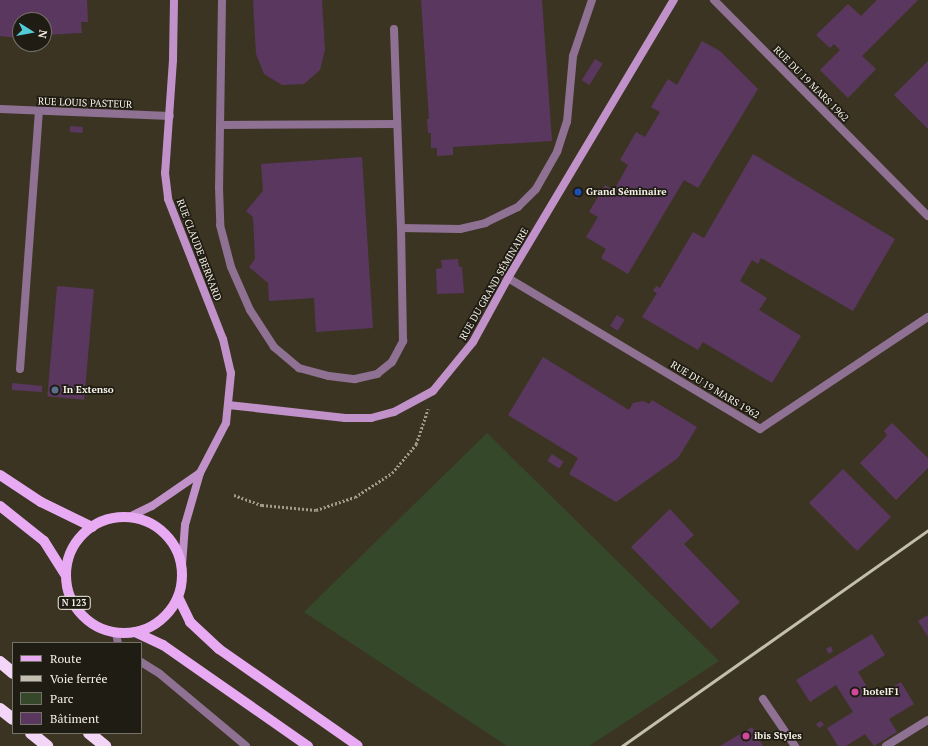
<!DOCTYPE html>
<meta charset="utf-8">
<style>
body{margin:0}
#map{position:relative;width:928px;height:746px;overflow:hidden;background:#3c3422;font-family:"PT Serif",serif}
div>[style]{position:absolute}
.green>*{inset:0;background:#35482a}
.building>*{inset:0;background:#5a375f;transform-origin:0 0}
.path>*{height:2.5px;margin-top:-1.25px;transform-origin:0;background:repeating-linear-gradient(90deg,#a29b8d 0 2px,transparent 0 4px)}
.lane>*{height:8px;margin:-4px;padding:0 4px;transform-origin:4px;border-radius:4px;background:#8f7194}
.street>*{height:8px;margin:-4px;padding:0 4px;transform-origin:4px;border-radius:4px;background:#8f7194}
.secondary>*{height:8px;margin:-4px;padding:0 4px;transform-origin:4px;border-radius:4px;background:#c192c9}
.primary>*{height:10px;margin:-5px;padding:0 5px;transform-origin:5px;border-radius:5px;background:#e8abf3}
.primary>.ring{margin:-5px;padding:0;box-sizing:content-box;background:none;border:10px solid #e8abf3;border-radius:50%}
.highway>*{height:12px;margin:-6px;padding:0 6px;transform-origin:6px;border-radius:6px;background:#f3d5f8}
.rail>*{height:3px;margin:-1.5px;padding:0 1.5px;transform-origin:1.5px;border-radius:1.5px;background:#c4beb1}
.dots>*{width:11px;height:11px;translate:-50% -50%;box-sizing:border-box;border:2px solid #1f1c14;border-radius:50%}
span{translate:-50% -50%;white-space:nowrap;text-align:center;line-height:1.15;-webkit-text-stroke:3.5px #1f1c14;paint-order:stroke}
.shield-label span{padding:1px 3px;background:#1f1c14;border:1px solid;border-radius:3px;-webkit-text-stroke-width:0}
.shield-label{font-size:9px;color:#f6f1e6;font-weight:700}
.street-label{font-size:10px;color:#f6f1e6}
.poi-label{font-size:10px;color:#f6f1e6;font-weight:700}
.left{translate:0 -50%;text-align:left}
.legend{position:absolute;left:12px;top:642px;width:130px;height:92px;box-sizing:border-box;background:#1f1c14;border:1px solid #757168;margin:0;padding:5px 7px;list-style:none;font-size:12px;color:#f6f1e6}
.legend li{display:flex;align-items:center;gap:8px;height:20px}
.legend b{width:20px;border:1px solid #757168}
.north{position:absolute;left:12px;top:12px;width:40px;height:40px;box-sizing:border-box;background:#1f1c14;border:1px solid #757168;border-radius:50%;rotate:101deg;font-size:11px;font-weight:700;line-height:16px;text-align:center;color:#f6f1e6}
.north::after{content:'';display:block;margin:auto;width:14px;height:18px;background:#52ccd6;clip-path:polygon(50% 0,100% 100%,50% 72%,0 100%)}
</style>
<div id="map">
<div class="green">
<i style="clip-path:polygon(487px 433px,719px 661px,589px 746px,507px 746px,304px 612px)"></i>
</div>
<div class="building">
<i style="clip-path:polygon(0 0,87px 0,88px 22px,81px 22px,82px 33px,44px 35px,44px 20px,20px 20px,20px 31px,18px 31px,17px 38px,0 36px)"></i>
<i style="clip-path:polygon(253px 0,322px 0,325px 50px,320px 70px,304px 84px,282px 85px,264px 74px,256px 54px)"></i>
<i style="clip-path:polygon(421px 0,542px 0,552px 141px,453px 147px,453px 155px,437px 156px,437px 148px,431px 148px,431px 133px,428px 133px,427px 119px,429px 119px)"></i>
<i style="clip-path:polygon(877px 0,918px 0,862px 56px,876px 69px,848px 98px,820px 70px,840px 50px,834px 44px,830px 48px,816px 35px,848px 4px,861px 16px)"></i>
<i style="clip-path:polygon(702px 41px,720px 51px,758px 89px,698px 188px,684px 180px,628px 274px,601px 258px,606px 249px,586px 237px,598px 217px,589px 212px,605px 185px,614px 190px,628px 165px,620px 160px,636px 132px,645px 137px,660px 112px,651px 107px,668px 79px,677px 85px)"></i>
<i style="left:595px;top:59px;width:9px;height:25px;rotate:32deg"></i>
<i style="clip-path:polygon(928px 61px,928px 129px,894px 95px)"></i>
<i style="left:70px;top:126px;width:13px;height:6px;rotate:4deg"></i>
<i style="clip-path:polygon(753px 154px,895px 239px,853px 311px,761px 258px,758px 264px,752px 260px,740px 281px,767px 298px,759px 310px,801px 336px,772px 383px,703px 342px,698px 350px,642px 317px,657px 293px,653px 291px,656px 286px,660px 288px,693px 232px,704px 238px)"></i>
<i style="clip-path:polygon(362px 157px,373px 328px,316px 332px,314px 298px,269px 301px,268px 283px,249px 267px,255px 259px,253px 217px,246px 211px,263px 191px,261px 164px)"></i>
<i style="clip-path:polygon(578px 190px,582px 192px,577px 199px,574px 197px)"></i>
<i style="clip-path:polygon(458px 259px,459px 267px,462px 267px,464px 293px,437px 294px,436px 269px,442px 268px,441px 260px)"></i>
<i style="left:57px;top:286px;width:37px;height:111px;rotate:5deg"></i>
<i style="left:617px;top:315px;width:9px;height:13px;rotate:32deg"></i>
<i style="clip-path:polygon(543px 357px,629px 410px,633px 403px,643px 401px,649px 404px,652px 400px,697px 427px,678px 458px,616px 502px,569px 474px,578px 458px,508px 415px)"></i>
<i style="clip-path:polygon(12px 383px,42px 386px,42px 392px,12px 390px)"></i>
<i style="clip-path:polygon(892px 423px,928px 458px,928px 468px,896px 500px,860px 463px,884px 439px,887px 435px,884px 431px)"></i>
<i style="left:552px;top:454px;width:14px;height:8px;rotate:34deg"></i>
<i style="left:843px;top:469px;width:68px;height:48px;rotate:45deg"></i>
<i style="clip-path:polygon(670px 509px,694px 535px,684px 544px,740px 602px,711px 629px,631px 547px)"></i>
<i style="clip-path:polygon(928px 615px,928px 637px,918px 621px)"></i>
<i style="clip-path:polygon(872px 634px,885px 655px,858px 672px,874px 698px,901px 682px,914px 704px,889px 719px,897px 732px,874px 746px,865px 734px,846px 746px,838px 746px,827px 728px,853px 712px,836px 685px,810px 702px,796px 680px)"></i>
<i style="clip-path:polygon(831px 646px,833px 651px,829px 654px,826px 649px)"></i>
<i style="clip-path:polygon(821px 721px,824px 725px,819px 728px,816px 724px)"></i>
<i style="clip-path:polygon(752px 727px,763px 746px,720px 746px)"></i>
</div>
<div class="path">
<i style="left:234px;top:495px;width:30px;rotate:20deg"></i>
<i style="left:262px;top:505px;width:54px;rotate:5.3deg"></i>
<i style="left:316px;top:510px;width:41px;rotate:-18.4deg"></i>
<i style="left:355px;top:497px;width:44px;rotate:-33deg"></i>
<i style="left:392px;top:473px;width:38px;rotate:-50deg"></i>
<i style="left:416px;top:444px;width:37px;rotate:-71deg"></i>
</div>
<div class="lane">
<i style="left:222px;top:0;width:187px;rotate:90.9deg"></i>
<i style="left:219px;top:187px;width:38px;rotate:88deg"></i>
<i style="left:220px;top:225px;width:43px;rotate:75.3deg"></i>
<i style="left:231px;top:267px;width:47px;rotate:66.2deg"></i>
<i style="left:250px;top:310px;width:44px;rotate:57deg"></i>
<i style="left:274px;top:347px;width:33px;rotate:40deg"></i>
<i style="left:299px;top:368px;width:31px;rotate:15deg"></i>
<i style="left:329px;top:376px;width:26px;rotate:7deg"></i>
<i style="left:355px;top:379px;width:23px;rotate:-13deg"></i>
<i style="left:377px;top:374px;width:19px;rotate:-39deg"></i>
<i style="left:392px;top:362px;width:24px;rotate:-62deg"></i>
<i style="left:403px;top:341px;width:113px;rotate:-91deg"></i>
<i style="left:401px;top:228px;width:59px;rotate:1deg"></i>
<i style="left:460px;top:229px;width:26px;rotate:-13deg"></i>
<i style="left:485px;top:223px;width:37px;rotate:-26deg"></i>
<i style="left:518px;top:207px;width:25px;rotate:-45deg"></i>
<i style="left:536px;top:189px;width:43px;rotate:-60.4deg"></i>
<i style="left:557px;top:152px;width:32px;rotate:-72deg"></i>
<i style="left:567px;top:122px;width:66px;rotate:-84.8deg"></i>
<i style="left:573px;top:56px;width:59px;rotate:-71.3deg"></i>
<i style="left:394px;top:29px;width:199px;rotate:88deg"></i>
<i style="left:0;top:109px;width:170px;rotate:2.4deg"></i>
<i style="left:220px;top:125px;width:177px;rotate:-0.3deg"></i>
<i style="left:20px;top:369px;width:259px;rotate:-85.8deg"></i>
<i style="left:116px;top:633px;width:10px;rotate:79deg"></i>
<i style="left:141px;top:662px;width:22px;rotate:32deg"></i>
<i style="left:160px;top:674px;width:112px;rotate:39.9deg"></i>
<i style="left:763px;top:699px;width:57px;rotate:55.8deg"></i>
</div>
<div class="street">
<i style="left:714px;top:0;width:304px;rotate:45.3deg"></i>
<i style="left:508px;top:278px;width:294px;rotate:30.9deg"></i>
<i style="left:760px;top:429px;width:202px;rotate:-33.7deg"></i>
<i style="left:886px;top:746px;width:49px;rotate:-31.8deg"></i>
</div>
<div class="secondary">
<i style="left:174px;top:0;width:60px;rotate:91deg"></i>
<i style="left:173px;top:60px;width:113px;rotate:94deg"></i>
<i style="left:165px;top:173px;width:26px;rotate:83deg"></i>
<i style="left:168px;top:199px;width:150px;rotate:68.6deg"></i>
<i style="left:223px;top:339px;width:35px;rotate:77deg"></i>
<i style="left:231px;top:373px;width:50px;rotate:95.7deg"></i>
<i style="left:226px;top:423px;width:56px;rotate:117.5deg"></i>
<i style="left:200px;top:473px;width:54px;rotate:106.1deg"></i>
<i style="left:185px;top:525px;width:40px;rotate:94.3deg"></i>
<i style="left:228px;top:405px;width:118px;rotate:6.3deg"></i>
<i style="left:345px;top:418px;width:26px"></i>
<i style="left:371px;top:418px;width:24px;rotate:-15deg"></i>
<i style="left:394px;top:412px;width:44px;rotate:-28.3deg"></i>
<i style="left:433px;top:391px;width:63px;rotate:-50.8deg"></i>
<i style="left:473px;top:342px;width:73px;rotate:-61.3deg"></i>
<i style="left:508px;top:278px;width:324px;rotate:-59.2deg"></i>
<i style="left:129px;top:517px;width:25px;rotate:-26deg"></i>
<i style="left:152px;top:506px;width:58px;rotate:-34.5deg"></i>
</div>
<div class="primary">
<i style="left:0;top:475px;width:49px;rotate:33.4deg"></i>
<i style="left:41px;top:502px;width:57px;rotate:26.1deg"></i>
<i style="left:0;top:506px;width:56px;rotate:38.5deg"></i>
<i style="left:44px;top:541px;width:41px;rotate:57.8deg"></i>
<i class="ring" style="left:66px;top:517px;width:106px;height:106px"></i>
<i style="left:178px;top:597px;width:28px;rotate:64deg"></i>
<i style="left:190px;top:622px;width:40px;rotate:43deg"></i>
<i style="left:219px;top:649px;width:169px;rotate:34.9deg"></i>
<i style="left:135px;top:632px;width:31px;rotate:25deg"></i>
<i style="left:163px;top:645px;width:177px;rotate:34.9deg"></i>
</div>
<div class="highway">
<i style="left:0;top:662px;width:17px;rotate:40deg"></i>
<i style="left:0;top:709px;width:16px;rotate:38deg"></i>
<i style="left:31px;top:733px;width:21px;rotate:39deg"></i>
<i style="left:89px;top:733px;width:21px;rotate:39deg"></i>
</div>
<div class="rail">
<i style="left:622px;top:746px;width:375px;rotate:-35.2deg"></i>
</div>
<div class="dots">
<i style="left:578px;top:192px;background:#1a4fb4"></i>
<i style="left:55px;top:390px;background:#5c6f8a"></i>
<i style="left:855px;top:692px;background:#d1479c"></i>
<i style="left:746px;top:736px;background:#d1479c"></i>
</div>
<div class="shield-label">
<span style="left:74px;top:603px">N 123</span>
</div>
<div class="street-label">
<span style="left:811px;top:84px;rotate:45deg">RUE DU 19 MARS 1962</span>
<span style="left:85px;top:103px;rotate:2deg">RUE LOUIS PASTEUR</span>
<span style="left:199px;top:250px;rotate:69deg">RUE CLAUDE BERNARD</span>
<span style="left:494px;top:284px;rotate:-60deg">RUE DU GRAND SÉMINAIRE</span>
<span style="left:715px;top:390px;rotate:31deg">RUE DU 19 MARS 1962</span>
</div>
<div class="poi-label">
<span class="left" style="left:586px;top:192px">Grand Séminaire</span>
<span class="left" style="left:63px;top:390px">In Extenso</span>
<span class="left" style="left:863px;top:692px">hotelF1</span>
<span class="left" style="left:754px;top:736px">ibis Styles</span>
</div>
<ul class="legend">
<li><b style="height:5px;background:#e8abf3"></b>Route</li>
<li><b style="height:5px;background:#c4beb1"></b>Voie ferrée</li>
<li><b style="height:11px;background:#35482a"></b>Parc</li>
<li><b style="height:11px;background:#5a375f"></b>Bâtiment</li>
</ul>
<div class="north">N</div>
</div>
